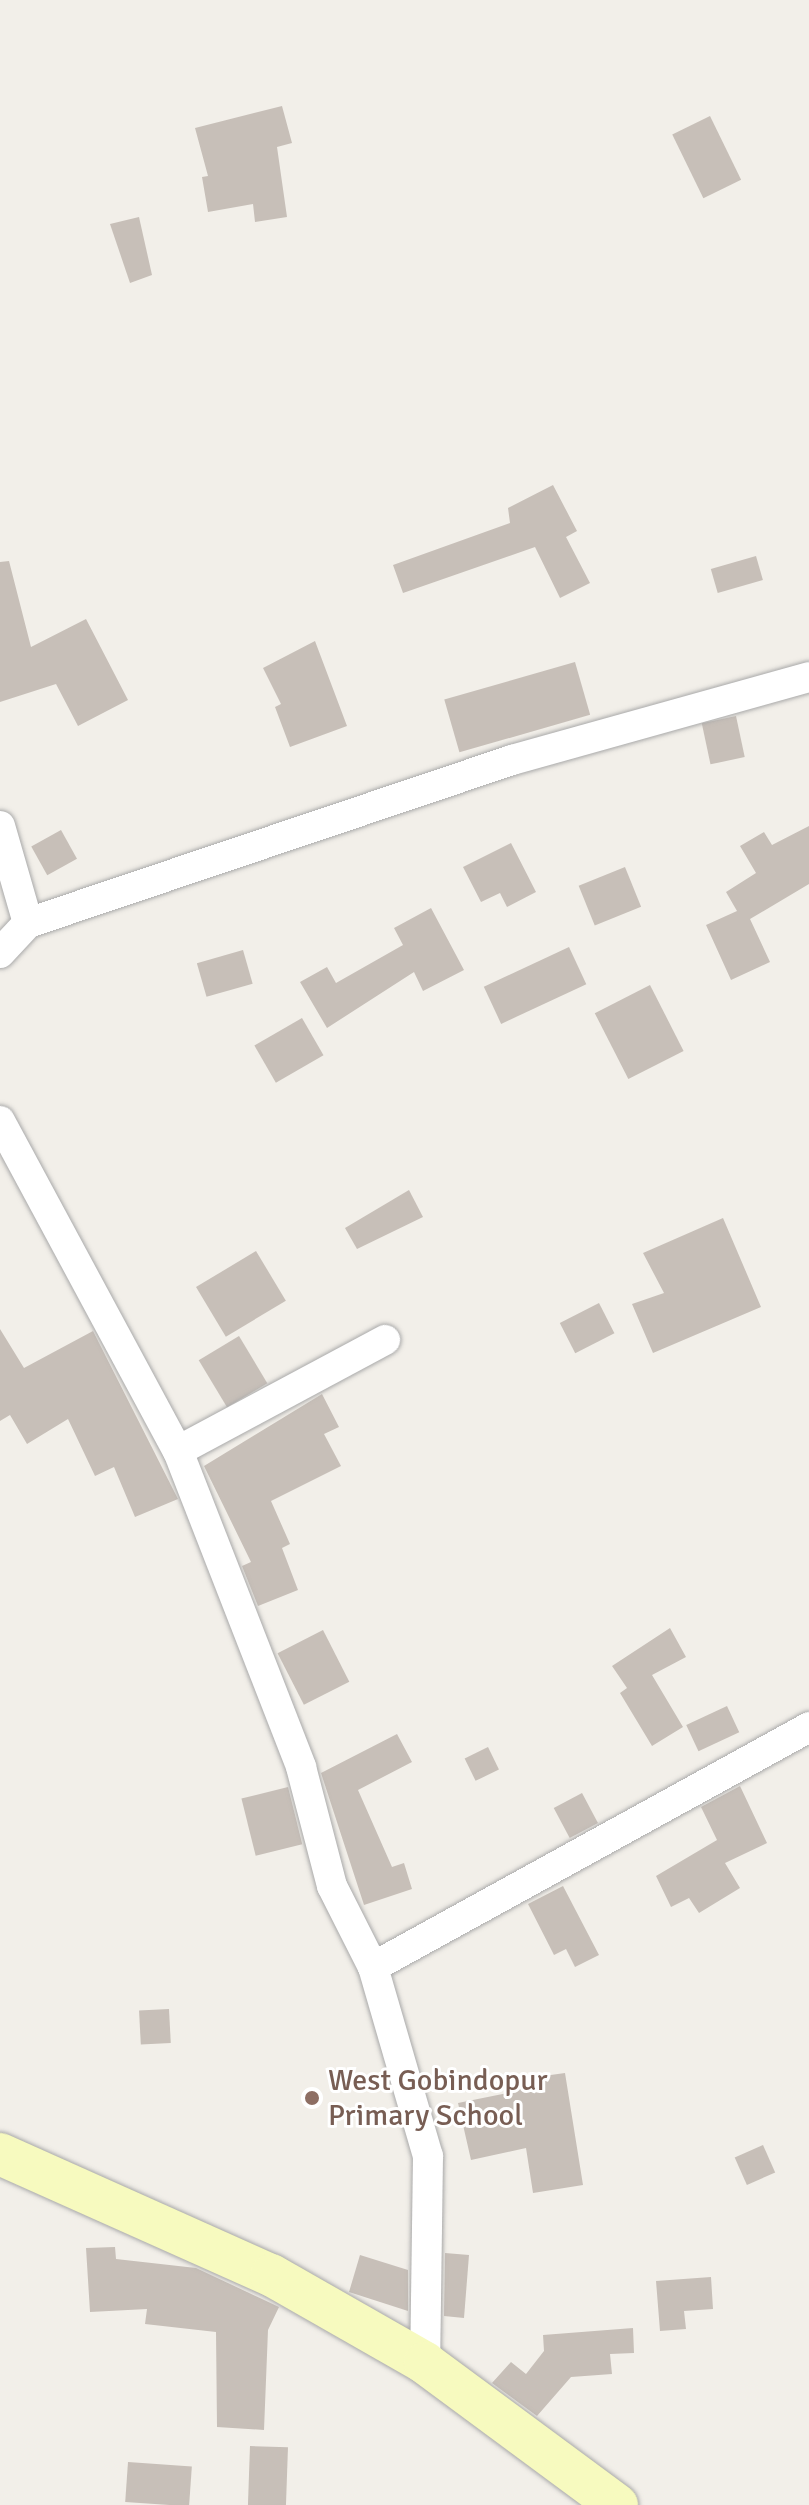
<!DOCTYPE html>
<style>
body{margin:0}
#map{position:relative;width:809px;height:2505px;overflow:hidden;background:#f2efe9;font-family:Signika,sans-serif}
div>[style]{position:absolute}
.building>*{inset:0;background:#c7bfb8;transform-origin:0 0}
.roads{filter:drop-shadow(0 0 2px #a9a9a9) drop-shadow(0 0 2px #a9a9a9)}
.minor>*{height:30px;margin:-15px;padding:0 15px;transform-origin:15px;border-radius:15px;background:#fff}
.secondary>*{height:42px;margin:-21px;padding:0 21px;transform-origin:21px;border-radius:21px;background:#f7fabf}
.dots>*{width:22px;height:22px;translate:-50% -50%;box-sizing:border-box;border:4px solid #fff;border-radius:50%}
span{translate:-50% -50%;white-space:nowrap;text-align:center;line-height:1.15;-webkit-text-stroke:6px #fff;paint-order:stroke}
.education-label{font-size:30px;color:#785e54}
.left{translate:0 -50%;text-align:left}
</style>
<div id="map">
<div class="building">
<i style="clip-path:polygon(282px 106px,292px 143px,277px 147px,287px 217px,255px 222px,253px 204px,208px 212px,202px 177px,208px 176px,195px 128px)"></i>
<i style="left:710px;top:116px;width:71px;height:42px;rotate:64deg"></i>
<i style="clip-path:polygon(139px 217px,152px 275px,130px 283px,110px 224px)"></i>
<i style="clip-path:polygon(553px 485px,577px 531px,566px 537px,590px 583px,560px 598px,535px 547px,403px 593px,393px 565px,510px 523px,508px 508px)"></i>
<i style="left:756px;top:556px;width:25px;height:47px;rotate:74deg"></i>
<i style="clip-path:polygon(9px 561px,31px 647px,86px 619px,128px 700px,78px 726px,56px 684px,0 702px,0 562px)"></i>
<i style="clip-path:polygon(315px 641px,347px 726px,290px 747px,275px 707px,281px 704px,263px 668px)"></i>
<i style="left:575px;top:662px;width:55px;height:136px;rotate:74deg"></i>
<i style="left:736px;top:716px;width:42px;height:35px;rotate:78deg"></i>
<i style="clip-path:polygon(809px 826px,809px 884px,750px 919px,770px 962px,731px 980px,706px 925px,737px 911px,726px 892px,756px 873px,740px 846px,764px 832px,772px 845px)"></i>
<i style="left:61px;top:830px;width:33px;height:34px;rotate:61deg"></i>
<i style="clip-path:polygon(511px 843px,536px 892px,507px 907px,500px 893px,481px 902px,463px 867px)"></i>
<i style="left:625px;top:867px;width:43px;height:50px;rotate:68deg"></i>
<i style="clip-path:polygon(431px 908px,464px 970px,423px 991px,414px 972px,327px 1028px,300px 982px,327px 967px,336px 983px,403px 945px,394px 928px)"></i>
<i style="left:569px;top:947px;width:41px;height:94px;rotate:65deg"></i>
<i style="left:243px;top:950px;width:35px;height:48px;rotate:74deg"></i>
<i style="left:650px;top:985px;width:74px;height:62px;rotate:63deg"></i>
<i style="left:302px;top:1018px;width:43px;height:55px;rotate:60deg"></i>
<i style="clip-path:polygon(409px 1190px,423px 1217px,357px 1249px,345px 1228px)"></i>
<i style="clip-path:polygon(723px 1218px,761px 1307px,653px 1353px,632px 1304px,664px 1293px,643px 1253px)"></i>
<i style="left:256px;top:1251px;width:58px;height:70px;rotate:59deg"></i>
<i style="left:599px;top:1303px;width:34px;height:44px;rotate:63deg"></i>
<i style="clip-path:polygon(0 1329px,24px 1368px,93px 1331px,178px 1499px,135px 1517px,114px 1467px,95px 1476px,68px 1419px,27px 1444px,10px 1415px,0 1421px)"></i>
<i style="left:239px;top:1336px;width:55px;height:47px;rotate:59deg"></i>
<i style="clip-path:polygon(322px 1394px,339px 1427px,324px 1434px,341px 1466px,271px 1501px,290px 1544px,282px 1548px,298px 1590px,258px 1606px,242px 1566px,251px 1562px,204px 1466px)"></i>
<i style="clip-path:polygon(670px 1628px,686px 1657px,652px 1675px,683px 1727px,652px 1746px,620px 1693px,627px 1688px,612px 1666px)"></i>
<i style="left:323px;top:1630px;width:58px;height:51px;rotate:63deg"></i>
<i style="left:727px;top:1706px;width:29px;height:45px;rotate:65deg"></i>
<i style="clip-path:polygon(397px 1734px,412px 1762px,358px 1790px,392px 1867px,404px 1863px,412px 1889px,364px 1905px,321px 1773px)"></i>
<i style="left:488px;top:1747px;width:25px;height:26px;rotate:64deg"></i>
<i style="clip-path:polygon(740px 1786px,767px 1843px,725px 1863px,740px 1888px,699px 1913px,689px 1898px,671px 1907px,656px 1876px,717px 1840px,701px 1807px)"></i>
<i style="left:288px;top:1787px;width:59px;height:48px;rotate:76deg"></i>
<i style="left:582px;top:1793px;width:34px;height:32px;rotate:62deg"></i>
<i style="clip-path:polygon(563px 1886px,599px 1955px,575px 1967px,566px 1949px,554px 1955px,528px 1904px)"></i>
<i style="left:169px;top:2009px;width:34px;height:30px;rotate:87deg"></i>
<i style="clip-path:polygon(565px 2073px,583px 2185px,533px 2193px,526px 2148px,471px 2160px,458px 2103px,517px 2091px,515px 2080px)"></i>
<i style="left:763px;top:2145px;width:30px;height:31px;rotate:66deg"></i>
<i style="clip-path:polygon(115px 2247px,116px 2259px,196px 2268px,279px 2307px,268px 2330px,264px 2430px,217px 2427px,216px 2332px,145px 2324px,147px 2309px,90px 2312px,86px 2248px)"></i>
<i style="clip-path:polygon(445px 2253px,469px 2255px,464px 2318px,444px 2316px)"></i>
<i style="clip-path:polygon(360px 2255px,408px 2270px,408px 2311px,349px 2292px)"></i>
<i style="clip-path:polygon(711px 2277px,713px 2309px,684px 2311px,686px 2329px,660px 2331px,656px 2281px)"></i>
<i style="clip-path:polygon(633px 2328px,634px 2353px,610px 2354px,612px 2374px,571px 2377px,537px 2416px,492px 2383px,511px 2362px,526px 2374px,544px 2351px,543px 2335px)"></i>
<i style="left:250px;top:2446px;width:38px;height:59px;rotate:2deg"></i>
<i style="left:128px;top:2462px;width:64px;height:40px;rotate:4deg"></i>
</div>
<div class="roads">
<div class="minor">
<i style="left:0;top:826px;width:101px;rotate:73.9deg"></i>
<i style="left:0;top:953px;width:41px;rotate:-47deg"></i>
<i style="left:28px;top:923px;width:511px;rotate:-18.61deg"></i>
<i style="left:512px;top:760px;width:308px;rotate:-15.6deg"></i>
<i style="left:0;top:1121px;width:375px;rotate:61.7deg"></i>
<i style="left:178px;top:1451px;width:339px;rotate:68.7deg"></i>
<i style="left:301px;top:1767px;width:123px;rotate:75.4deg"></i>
<i style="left:332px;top:1886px;width:91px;rotate:63.2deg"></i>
<i style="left:373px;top:1967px;width:197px;rotate:73.8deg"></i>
<i style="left:428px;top:2156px;width:207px;rotate:90.8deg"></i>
<i style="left:178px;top:1451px;width:235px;rotate:-28.2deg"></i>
<i style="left:373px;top:1967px;width:498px;rotate:-28.8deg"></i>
</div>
<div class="secondary">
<i style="left:0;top:2154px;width:297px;rotate:24.1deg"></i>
<i style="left:271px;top:2275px;width:177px;rotate:29.7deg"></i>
<i style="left:425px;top:2363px;width:239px;rotate:36.5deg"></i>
</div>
</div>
<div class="dots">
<i style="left:312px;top:2098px;background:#8d6e63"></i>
</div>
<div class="education-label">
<span class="left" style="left:328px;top:2098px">West Gobindopur<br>Primary School</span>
</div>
</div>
